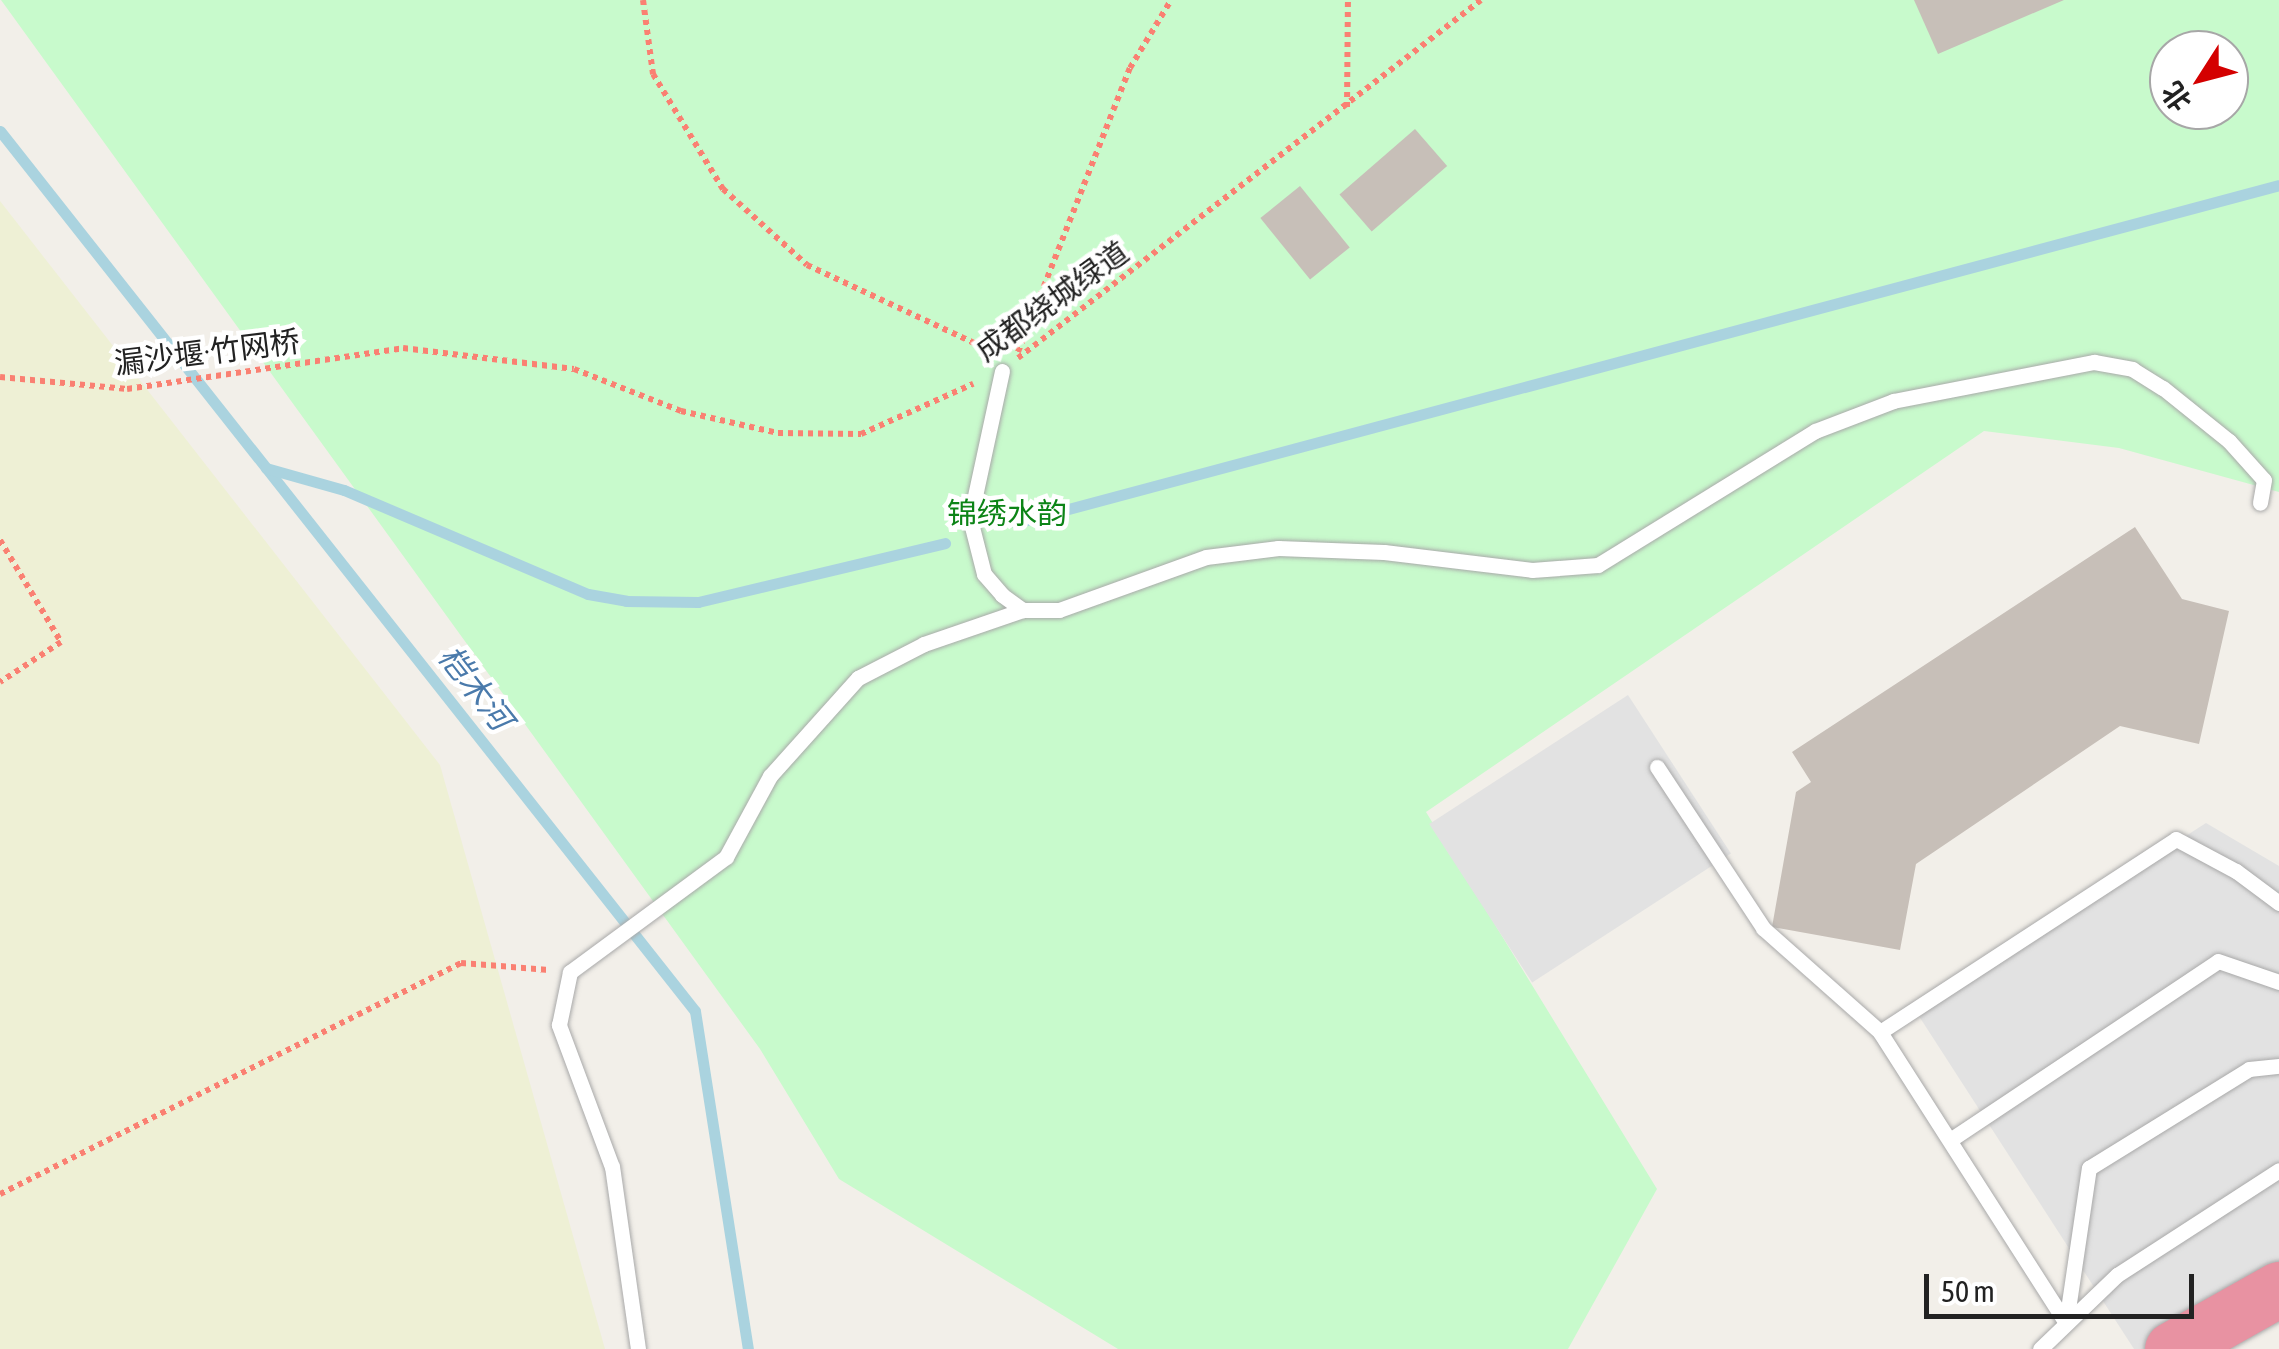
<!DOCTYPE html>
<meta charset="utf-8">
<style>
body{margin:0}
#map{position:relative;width:2279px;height:1349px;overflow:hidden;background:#f2efe9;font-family:"Asap Condensed","Noto Sans SC",sans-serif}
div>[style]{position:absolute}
.farmland>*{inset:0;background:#eef0d5}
.park>*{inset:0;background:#c8facc}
.parking>*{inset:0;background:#e2e2e2;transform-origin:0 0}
.stream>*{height:11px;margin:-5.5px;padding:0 5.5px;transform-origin:5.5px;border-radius:5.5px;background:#aad3df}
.building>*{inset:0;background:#c7bfb8;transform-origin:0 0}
.path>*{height:6px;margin-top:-3px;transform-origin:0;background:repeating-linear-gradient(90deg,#fa8072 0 5px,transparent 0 10px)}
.roads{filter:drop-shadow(0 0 2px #a9a9a9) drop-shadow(0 0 2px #a9a9a9)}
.lane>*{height:15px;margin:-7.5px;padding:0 7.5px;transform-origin:7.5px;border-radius:7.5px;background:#fff}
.highway>*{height:55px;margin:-27.5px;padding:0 27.5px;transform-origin:27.5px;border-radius:27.5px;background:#e892a2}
span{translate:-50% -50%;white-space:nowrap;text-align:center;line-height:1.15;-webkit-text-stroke:9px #fff;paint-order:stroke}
.street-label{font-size:30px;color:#222}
.park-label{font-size:30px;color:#0c8416}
.water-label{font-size:32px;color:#4a7aab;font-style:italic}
.north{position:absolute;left:2149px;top:30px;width:100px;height:100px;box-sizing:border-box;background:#fff;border:2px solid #a7a7a7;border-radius:50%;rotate:234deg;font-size:28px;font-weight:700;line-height:40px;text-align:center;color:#222}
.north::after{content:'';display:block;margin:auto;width:35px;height:45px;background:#d40000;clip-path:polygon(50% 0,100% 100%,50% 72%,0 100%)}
.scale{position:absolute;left:1924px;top:1274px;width:270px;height:45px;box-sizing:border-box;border:5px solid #222;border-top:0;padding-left:12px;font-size:30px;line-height:35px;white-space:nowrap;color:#222;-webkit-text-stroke:8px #fff;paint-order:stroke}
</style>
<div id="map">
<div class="farmland">
<i style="clip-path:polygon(0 201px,440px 765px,605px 1349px,0 1349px)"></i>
</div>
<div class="park">
<i style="clip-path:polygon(evenodd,1px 0,2279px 0,2279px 492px,2119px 448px,1984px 431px,1426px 812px,1657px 1189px,1568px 1349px,1118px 1349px,839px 1179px,760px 1049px,1px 0,2169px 50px,2229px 50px,2229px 110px,2169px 110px,2169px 50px)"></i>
</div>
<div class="parking">
<i style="left:1628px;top:695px;width:189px;height:237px;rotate:57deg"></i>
<i style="clip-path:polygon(2206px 823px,2279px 866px,2279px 1278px,2169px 1349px,2134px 1349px,1915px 1010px)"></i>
</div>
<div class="stream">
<i style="left:0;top:131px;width:1121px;rotate:51.7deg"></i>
<i style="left:695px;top:1011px;width:342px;rotate:81.1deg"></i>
<i style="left:266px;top:468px;width:81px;rotate:15.8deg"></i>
<i style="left:344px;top:490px;width:265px;rotate:23.1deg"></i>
<i style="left:588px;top:594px;width:39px;rotate:10deg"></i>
<i style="left:626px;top:601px;width:72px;rotate:0.8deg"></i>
<i style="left:698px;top:602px;width:254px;rotate:-13.4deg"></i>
<i style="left:1016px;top:523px;width:1307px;rotate:-14.98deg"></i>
</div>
<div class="building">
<i style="clip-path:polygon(1914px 0,2064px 0,1938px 54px)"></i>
<i style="left:1415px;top:129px;width:49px;height:100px;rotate:49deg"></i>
<i style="left:1300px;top:186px;width:79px;height:51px;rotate:51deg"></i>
<i style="clip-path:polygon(2135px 527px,2182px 599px,2229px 611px,2199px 744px,2120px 726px,1916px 864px,1900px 950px,1772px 927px,1796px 792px,1811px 782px,1792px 752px)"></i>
</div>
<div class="path">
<i style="left:643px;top:0;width:75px;rotate:82.3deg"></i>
<i style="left:653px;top:74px;width:135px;rotate:58.7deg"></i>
<i style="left:723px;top:189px;width:113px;rotate:42.1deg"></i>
<i style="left:807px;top:265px;width:201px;rotate:25deg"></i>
<i style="left:1347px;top:107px;width:107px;rotate:-89.5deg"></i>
<i style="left:1018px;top:352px;width:305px;rotate:-68.5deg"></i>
<i style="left:1130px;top:68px;width:79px;rotate:-58.9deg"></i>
<i style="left:1018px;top:358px;width:585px;rotate:-37.71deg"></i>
<i style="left:0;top:377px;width:128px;rotate:5.4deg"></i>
<i style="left:127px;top:389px;width:279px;rotate:-8.4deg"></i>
<i style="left:403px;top:348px;width:172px;rotate:7deg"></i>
<i style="left:574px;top:369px;width:115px;rotate:21.4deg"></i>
<i style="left:681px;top:411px;width:99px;rotate:12.8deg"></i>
<i style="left:778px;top:433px;width:83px;rotate:0.7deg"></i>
<i style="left:861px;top:434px;width:123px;rotate:-24.1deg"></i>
<i style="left:0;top:540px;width:119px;rotate:59.1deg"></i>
<i style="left:61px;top:642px;width:73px;rotate:146.7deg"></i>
<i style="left:0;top:1194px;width:516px;rotate:-26.61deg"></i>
<i style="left:461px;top:963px;width:88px;rotate:4.5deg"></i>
</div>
<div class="roads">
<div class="lane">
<i style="left:1002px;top:371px;width:151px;rotate:102.2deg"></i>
<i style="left:970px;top:519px;width:57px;rotate:75.7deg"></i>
<i style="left:984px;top:574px;width:28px;rotate:49deg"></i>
<i style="left:1002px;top:595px;width:26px;rotate:36deg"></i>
<i style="left:1023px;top:610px;width:36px"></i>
<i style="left:1059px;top:610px;width:156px;rotate:-19.8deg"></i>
<i style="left:1206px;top:557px;width:73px;rotate:-7.1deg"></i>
<i style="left:1278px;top:548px;width:106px;rotate:2.2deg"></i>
<i style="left:1384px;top:552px;width:149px;rotate:6.9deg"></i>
<i style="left:1532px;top:570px;width:66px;rotate:-4.3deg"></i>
<i style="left:1598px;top:565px;width:255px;rotate:-31.7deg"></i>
<i style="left:1815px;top:431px;width:84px;rotate:-21deg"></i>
<i style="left:1893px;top:401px;width:205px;rotate:-11deg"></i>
<i style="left:2094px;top:362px;width:39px;rotate:10deg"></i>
<i style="left:2132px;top:369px;width:36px;rotate:32deg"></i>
<i style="left:2163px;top:388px;width:85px;rotate:38.8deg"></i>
<i style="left:2229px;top:441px;width:52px;rotate:48.1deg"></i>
<i style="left:2264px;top:480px;width:23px;rotate:100deg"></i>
<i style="left:1657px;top:767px;width:193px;rotate:56.6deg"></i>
<i style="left:1763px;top:928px;width:157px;rotate:41.6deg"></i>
<i style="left:1950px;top:1140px;width:322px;rotate:-33.7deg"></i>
<i style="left:2218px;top:961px;width:65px;rotate:19deg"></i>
<i style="left:2066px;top:1323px;width:345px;rotate:-122.6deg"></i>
<i style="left:1880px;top:1032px;width:353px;rotate:-33.1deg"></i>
<i style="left:2176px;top:839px;width:68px;rotate:28.1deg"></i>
<i style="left:2236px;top:871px;width:54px;rotate:36.7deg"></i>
<i style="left:2066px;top:1323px;width:157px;rotate:-81.6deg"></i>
<i style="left:2089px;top:1168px;width:188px;rotate:-31.7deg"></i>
<i style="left:2249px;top:1069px;width:30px;rotate:-6deg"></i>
<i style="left:638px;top:1349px;width:184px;rotate:-98.1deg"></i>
<i style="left:612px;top:1167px;width:152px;rotate:-110.5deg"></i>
<i style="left:559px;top:1025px;width:54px;rotate:-78.3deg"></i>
<i style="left:570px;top:972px;width:194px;rotate:-36.4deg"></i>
<i style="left:726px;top:857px;width:92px;rotate:-61.5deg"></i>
<i style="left:770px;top:776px;width:132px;rotate:-48.1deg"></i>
<i style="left:858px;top:678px;width:74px;rotate:-27.3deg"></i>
<i style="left:924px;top:644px;width:105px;rotate:-19deg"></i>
<i style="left:2040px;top:1349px;width:107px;rotate:-43.9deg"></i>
<i style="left:2117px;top:1275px;width:193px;rotate:-32.9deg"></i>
</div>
<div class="highway">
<i style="left:2172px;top:1349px;width:123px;rotate:-29.3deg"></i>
</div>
</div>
<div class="street-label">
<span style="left:1052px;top:301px;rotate:-36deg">成都绕城绿道</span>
<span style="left:207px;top:352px;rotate:-7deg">漏沙堰·竹网桥</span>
</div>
<div class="park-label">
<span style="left:1007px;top:513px">锦绣水韵</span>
</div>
<div class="water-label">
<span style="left:475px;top:688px;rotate:52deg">桤木河</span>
</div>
<div class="north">北</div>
<div class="scale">50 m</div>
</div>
